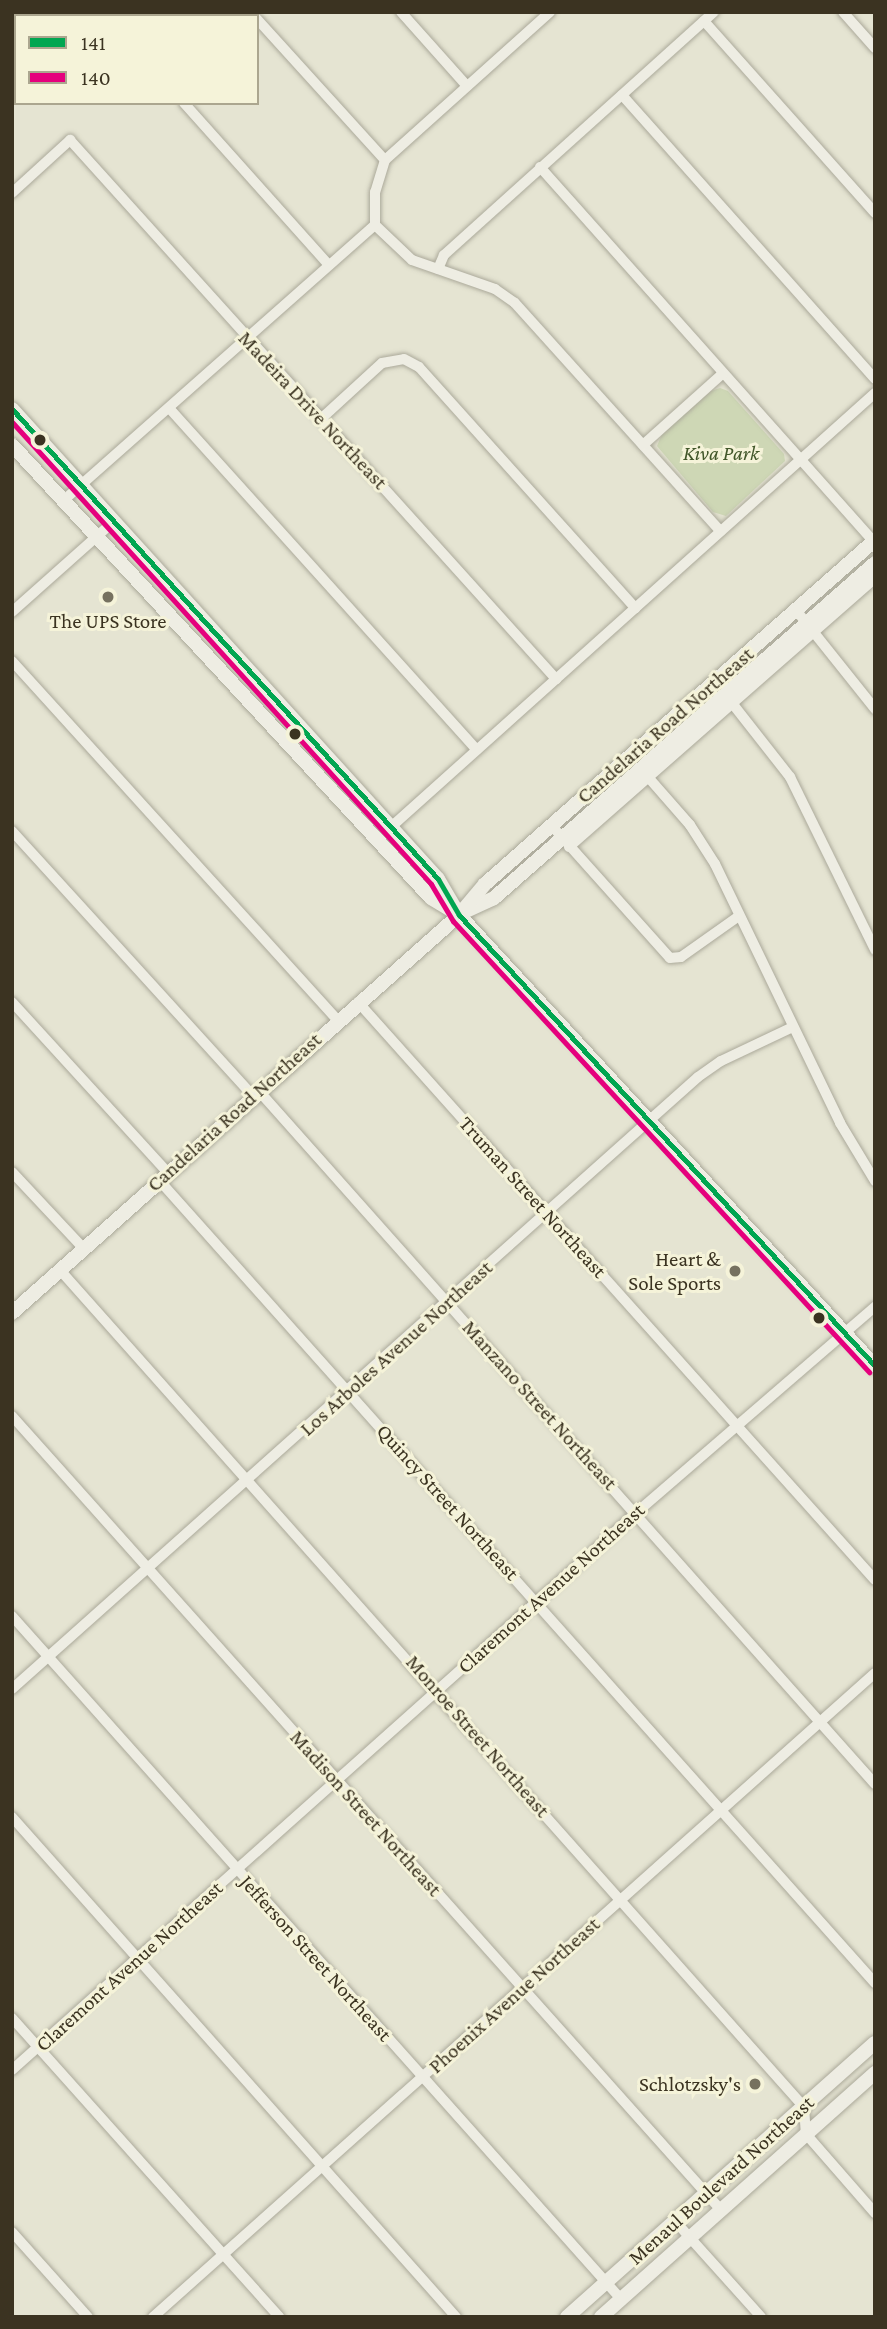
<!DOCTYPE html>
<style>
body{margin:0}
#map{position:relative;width:887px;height:2329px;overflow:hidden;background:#e5e4d2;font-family:"Crimson Pro",serif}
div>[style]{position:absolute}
.green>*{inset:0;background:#ced7b5}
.roads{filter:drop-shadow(0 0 2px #aba99a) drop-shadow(0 0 2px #aba99a)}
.minor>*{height:10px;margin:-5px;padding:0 5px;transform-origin:5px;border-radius:5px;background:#eeede3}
.secondary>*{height:14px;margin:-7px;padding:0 7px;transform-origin:7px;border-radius:7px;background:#eeede3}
.bus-1>*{height:5px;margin:-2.5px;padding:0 2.5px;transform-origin:2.5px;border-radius:2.5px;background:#00a651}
.bus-2>*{height:5px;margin:-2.5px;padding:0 2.5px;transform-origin:2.5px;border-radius:2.5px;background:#e5007d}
.dots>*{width:19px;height:19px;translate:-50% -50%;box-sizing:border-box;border:4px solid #f5f3d9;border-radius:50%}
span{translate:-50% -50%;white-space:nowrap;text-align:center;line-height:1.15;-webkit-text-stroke:6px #f5f3d9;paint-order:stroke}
.street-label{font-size:21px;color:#3b3321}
.park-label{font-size:21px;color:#415629;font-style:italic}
.poi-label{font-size:21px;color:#3b3321}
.right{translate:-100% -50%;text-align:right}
.frame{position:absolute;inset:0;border:14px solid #3b3321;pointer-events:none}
.legend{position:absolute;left:14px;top:14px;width:245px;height:91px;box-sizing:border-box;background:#f5f3d9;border:2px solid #aba68f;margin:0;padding:9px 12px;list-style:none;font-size:21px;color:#3b3321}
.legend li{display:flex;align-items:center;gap:14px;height:35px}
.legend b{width:35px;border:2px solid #aba68f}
</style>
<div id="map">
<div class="green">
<i style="clip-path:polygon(720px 388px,728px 391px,784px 454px,785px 461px,726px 516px,713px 512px,657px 446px,662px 434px,711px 391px)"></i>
</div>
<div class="roads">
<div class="minor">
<i style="left:103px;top:12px;width:5px;rotate:53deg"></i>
<i style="left:401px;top:12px;width:99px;rotate:48.3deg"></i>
<i style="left:550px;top:12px;width:222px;rotate:138.1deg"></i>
<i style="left:385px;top:160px;width:34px;rotate:107deg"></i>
<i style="left:375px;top:192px;width:33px;rotate:90deg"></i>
<i style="left:375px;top:225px;width:51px;rotate:43.4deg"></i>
<i style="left:412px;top:260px;width:88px;rotate:19.3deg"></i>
<i style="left:495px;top:289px;width:24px;rotate:35deg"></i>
<i style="left:515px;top:303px;width:307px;rotate:48deg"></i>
<i style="left:843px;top:12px;width:48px;rotate:48.4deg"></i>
<i style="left:47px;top:16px;width:6px;rotate:-45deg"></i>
<i style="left:257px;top:19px;width:190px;rotate:47.8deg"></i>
<i style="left:704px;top:21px;width:257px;rotate:48.3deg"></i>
<i style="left:12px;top:47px;width:5px;rotate:-37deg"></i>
<i style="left:622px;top:95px;width:380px;rotate:48.3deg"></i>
<i style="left:184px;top:103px;width:217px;rotate:48.2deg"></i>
<i style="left:540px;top:167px;width:504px;rotate:48.3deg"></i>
<i style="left:12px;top:193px;width:79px;rotate:-42.4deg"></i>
<i style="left:70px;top:140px;width:726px;rotate:47.96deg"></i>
<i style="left:438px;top:269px;width:15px;rotate:-67deg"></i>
<i style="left:444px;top:255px;width:363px;rotate:-42deg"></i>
<i style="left:169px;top:408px;width:460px;rotate:48deg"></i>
<i style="left:323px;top:417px;width:80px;rotate:-42.5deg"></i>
<i style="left:382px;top:363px;width:22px;rotate:-10deg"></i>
<i style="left:404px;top:359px;width:17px;rotate:28deg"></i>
<i style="left:419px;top:367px;width:324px;rotate:48.1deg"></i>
<i style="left:643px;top:445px;width:106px;rotate:-41.9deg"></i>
<i style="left:64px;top:500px;width:415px;rotate:-41.5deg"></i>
<i style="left:796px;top:610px;width:127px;rotate:51.4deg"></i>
<i style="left:12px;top:612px;width:137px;rotate:-41.7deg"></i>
<i style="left:12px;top:661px;width:485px;rotate:47.8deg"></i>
<i style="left:732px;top:703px;width:94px;rotate:51.9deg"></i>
<i style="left:790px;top:777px;width:193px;rotate:63.8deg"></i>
<i style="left:648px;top:777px;width:64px;rotate:48.8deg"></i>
<i style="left:690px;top:825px;width:46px;rotate:57.3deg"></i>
<i style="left:715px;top:864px;width:288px;rotate:64.2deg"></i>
<i style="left:840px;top:1123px;width:68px;rotate:58.9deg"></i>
<i style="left:551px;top:825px;width:178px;rotate:48.2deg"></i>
<i style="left:670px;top:958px;width:11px;rotate:-5deg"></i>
<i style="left:681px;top:957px;width:71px;rotate:-35.3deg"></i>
<i style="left:391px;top:827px;width:650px;rotate:-41.88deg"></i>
<i style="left:12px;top:831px;width:358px;rotate:47.7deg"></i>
<i style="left:569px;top:847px;width:407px;rotate:-41.3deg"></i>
<i style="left:12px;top:1002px;width:230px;rotate:47.6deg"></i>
<i style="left:358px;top:1002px;width:775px;rotate:48.19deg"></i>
<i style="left:259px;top:1091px;width:927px;rotate:48.37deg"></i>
<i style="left:12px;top:1172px;width:104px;rotate:46.9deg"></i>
<i style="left:159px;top:1180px;width:1076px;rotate:48.28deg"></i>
<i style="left:60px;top:1270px;width:1120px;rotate:48.37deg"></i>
<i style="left:804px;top:2107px;width:27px;rotate:86deg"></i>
<i style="left:806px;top:2134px;width:105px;rotate:48.9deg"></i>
<i style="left:12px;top:1416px;width:1064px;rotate:48.24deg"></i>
<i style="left:12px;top:1616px;width:915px;rotate:48.28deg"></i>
<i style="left:12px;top:1689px;width:919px;rotate:-41.74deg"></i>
<i style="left:698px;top:1077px;width:28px;rotate:-35deg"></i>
<i style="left:721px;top:1061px;width:80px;rotate:-25.3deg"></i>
<i style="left:12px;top:1817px;width:669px;rotate:48.39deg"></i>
<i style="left:12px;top:2018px;width:401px;rotate:48.2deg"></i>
<i style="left:12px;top:2070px;width:836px;rotate:-41.75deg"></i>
<i style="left:636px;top:1513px;width:316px;rotate:-40.8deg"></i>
<i style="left:675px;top:2221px;width:129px;rotate:48.1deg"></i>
<i style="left:12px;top:2232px;width:114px;rotate:48.2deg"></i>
<i style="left:153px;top:2317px;width:967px;rotate:-41.73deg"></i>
</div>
<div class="secondary">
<i style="left:12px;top:409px;width:634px;rotate:47.81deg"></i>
<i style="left:438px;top:879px;width:42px;rotate:59.7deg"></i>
<i style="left:459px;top:915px;width:614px;rotate:47.31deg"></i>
<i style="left:12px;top:445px;width:617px;rotate:47.23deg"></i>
<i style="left:431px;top:898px;width:31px;rotate:31deg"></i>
<i style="left:464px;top:912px;width:33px;rotate:-25deg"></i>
<i style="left:494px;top:898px;width:507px;rotate:-41.32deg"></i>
<i style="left:12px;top:1313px;width:599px;rotate:-41.68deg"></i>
<i style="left:459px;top:915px;width:40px;rotate:-50deg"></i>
<i style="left:485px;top:884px;width:520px;rotate:-41.41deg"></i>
<i style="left:567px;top:2317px;width:412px;rotate:-41.7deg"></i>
<i style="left:601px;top:2317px;width:367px;rotate:-41.7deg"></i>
</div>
</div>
<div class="bus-1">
<i style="left:12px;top:409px;width:634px;rotate:47.81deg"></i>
<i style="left:438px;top:879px;width:42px;rotate:59.7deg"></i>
<i style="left:459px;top:915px;width:614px;rotate:47.31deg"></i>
</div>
<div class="bus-2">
<i style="left:12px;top:422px;width:624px;rotate:47.79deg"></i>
<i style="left:431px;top:884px;width:43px;rotate:59.3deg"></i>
<i style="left:453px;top:921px;width:614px;rotate:47.31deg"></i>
</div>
<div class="dots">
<i style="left:40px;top:440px;background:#3b3321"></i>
<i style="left:108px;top:597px;background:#76715f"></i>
<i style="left:295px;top:734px;background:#3b3321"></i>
<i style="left:735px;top:1271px;background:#76715f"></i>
<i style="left:819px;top:1318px;background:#3b3321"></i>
<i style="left:755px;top:2084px;background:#76715f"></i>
</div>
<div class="street-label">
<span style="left:313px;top:410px;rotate:47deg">Madeira Drive Northeast</span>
<span style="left:665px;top:725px;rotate:-41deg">Candelaria Road Northeast</span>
<span style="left:234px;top:1112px;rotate:-42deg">Candelaria Road Northeast</span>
<span style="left:533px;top:1197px;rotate:48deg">Truman Street Northeast</span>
<span style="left:396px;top:1348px;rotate:-42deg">Los Arboles Avenue Northeast</span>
<span style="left:540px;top:1405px;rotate:48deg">Manzano Street Northeast</span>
<span style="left:448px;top:1502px;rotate:48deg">Quincy Street Northeast</span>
<span style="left:551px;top:1588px;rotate:-42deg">Claremont Avenue Northeast</span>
<span style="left:478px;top:1736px;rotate:49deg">Monroe Street Northeast</span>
<span style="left:366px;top:1813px;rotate:48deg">Madison Street Northeast</span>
<span style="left:316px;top:1958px;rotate:48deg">Jefferson Street Northeast</span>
<span style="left:129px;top:1966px;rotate:-42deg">Claremont Avenue Northeast</span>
<span style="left:514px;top:1995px;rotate:-42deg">Phoenix Avenue Northeast</span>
<span style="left:721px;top:2180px;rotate:-42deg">Menaul Boulevard Northeast</span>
</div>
<div class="park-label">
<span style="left:721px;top:453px">Kiva Park</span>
</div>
<div class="poi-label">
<span style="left:108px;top:621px">The UPS Store</span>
<span class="right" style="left:721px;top:1271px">Heart &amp;<br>Sole Sports</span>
<span class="right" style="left:741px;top:2084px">Schlotzsky's</span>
</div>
<div class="frame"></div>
<ul class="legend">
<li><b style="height:9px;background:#00a651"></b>141</li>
<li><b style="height:9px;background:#e5007d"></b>140</li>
</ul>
</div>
